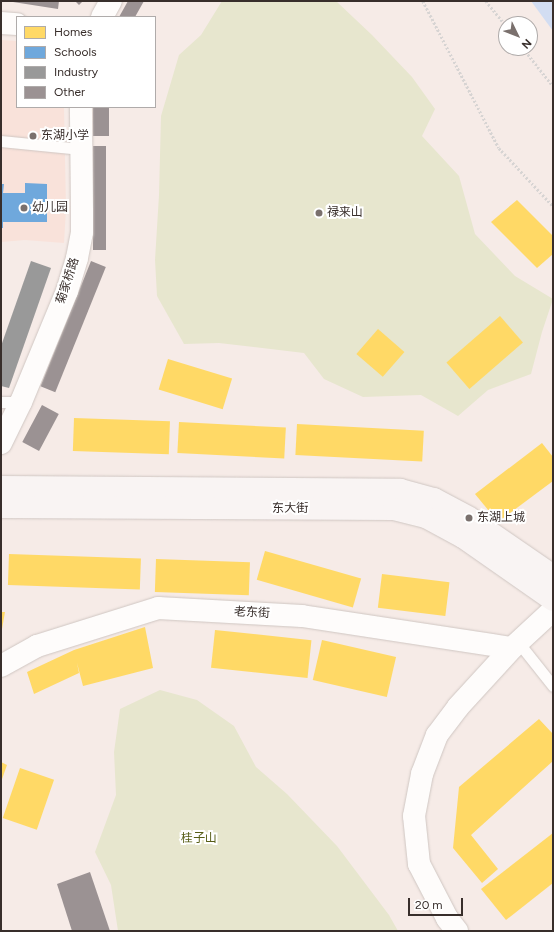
<!DOCTYPE html>
<meta charset="utf-8">
<style>
body{margin:0}
#map{position:relative;width:554px;height:932px;overflow:hidden;background:#f6ebe7;font-family:Figtree,"Noto Sans SC",sans-serif}
div>[style]{position:absolute}
.built>*{inset:0;background:#f9e2da}
.green>*{inset:0;background:#e7e6ce}
.water>*{inset:0;background:#d2ddf2}
.homes>*{inset:0;background:#ffd966;transform-origin:0 0}
.schools>*{inset:0;background:#6fa8dc}
.industry>*{inset:0;background:#999}
.building>*{inset:0;background:#9b9293;transform-origin:0 0}
.path>*{height:2.5px;margin-top:-1.25px;transform-origin:0;background:repeating-linear-gradient(90deg,#d7d4d3 0 2px,transparent 0 4px)}
.roads{filter:drop-shadow(0 0 1px #cfc6c2) drop-shadow(0 0 1px #cfc6c2)}
.service>*{height:11px;margin:-5.5px;padding:0 5.5px;transform-origin:5.5px;border-radius:5.5px;background:#fefcfb}
.minor>*{height:22px;margin:-11px;padding:0 11px;transform-origin:11px;border-radius:11px;background:#fefcfb}
.primary>*{height:22px;margin:-11px;padding:0 11px;transform-origin:11px;border-radius:11px;background:#f9f4f3}
.dots>*{width:11px;height:11px;translate:-50% -50%;box-sizing:border-box;border:2px solid #fff;border-radius:50%}
span{translate:-50% -50%;white-space:nowrap;text-align:center;line-height:1.15;-webkit-text-stroke:4px #fff;paint-order:stroke}
.poi-label{font-size:12px;color:#382e2b}
.left{translate:0 -50%;text-align:left}
.street-label{font-size:12px;color:#382e2b}
.park-label{font-size:12px;color:#575d16}
.frame{position:absolute;inset:0;border:2px solid #382e2b;pointer-events:none}
.legend{position:absolute;left:16px;top:16px;width:140px;height:92px;box-sizing:border-box;background:#fff;border:1px solid #afabaa;margin:0;padding:5px 7px;list-style:none;font-size:12px;color:#382e2b}
.legend li{display:flex;align-items:center;gap:8px;height:20px}
.legend b{width:20px;border:1px solid #afabaa}
.north{position:absolute;left:498px;top:16px;width:40px;height:40px;box-sizing:border-box;background:#fff;border:1px solid #afabaa;border-radius:50%;rotate:133deg;font-size:11px;font-weight:700;line-height:16px;text-align:center;color:#382e2b}
.north::after{content:'';display:block;margin:auto;width:14px;height:18px;background:#7a706d;clip-path:polygon(50% 0,100% 100%,50% 72%,0 100%)}
.scale{position:absolute;left:408px;top:898px;width:55px;height:18px;box-sizing:border-box;border:2px solid #382e2b;border-top:0;padding-left:5px;font-size:12px;line-height:14px;white-space:nowrap;color:#382e2b;-webkit-text-stroke:3px #fff;paint-order:stroke}
</style>
<div id="map">
<div class="built">
<i style="clip-path:polygon(1px 40px,17px 41px,17px 107px,64px 107px,66px 209px,64px 243px,25px 240px,1px 242px)"></i>
</div>
<div class="green">
<i style="clip-path:polygon(222px 1px,336px 1px,372px 35px,412px 77px,435px 109px,422px 136px,459px 176px,475px 234px,515px 276px,553px 299px,542px 332px,531px 374px,488px 390px,458px 416px,421px 395px,363px 397px,324px 379px,304px 353px,219px 343px,184px 344px,157px 296px,155px 260px,159px 195px,161px 116px,179px 55px,201px 35px)"></i>
<i style="clip-path:polygon(160px 690px,197px 700px,234px 726px,256px 767px,287px 794px,337px 846px,389px 915px,398px 931px,118px 931px,111px 885px,95px 852px,116px 795px,114px 752px,120px 709px)"></i>
</div>
<div class="water">
<i style="clip-path:polygon(531px 1px,553px 1px,553px 31px)"></i>
</div>
<div class="homes">
<i style="clip-path:polygon(517px 200px,553px 236px,553px 254px,537px 268px,491px 222px)"></i>
<i style="left:500px;top:316px;width:35px;height:71px;rotate:49deg"></i>
<i style="left:378px;top:329px;width:35px;height:33px;rotate:41deg"></i>
<i style="left:168px;top:359px;width:67px;height:32px;rotate:17deg"></i>
<i style="left:74px;top:418px;width:96px;height:33px;rotate:2deg"></i>
<i style="left:179px;top:422px;width:107px;height:31px;rotate:3deg"></i>
<i style="left:297px;top:424px;width:127px;height:31px;rotate:3deg"></i>
<i style="clip-path:polygon(542px 443px,553px 457px,553px 481px,498px 522px,475px 494px)"></i>
<i style="left:265px;top:551px;width:100px;height:30px;rotate:16deg"></i>
<i style="left:9px;top:554px;width:132px;height:31px;rotate:2deg"></i>
<i style="left:156px;top:559px;width:94px;height:33px;rotate:2deg"></i>
<i style="left:382px;top:574px;width:68px;height:34px;rotate:7deg"></i>
<i style="clip-path:polygon(1px 612px,5px 612px,2px 629px,1px 629px)"></i>
<i style="clip-path:polygon(145px 627px,153px 668px,83px 686px,77px 663px,79px 673px,34px 694px,27px 672px,74px 650px)"></i>
<i style="left:215px;top:630px;width:97px;height:38px;rotate:6deg"></i>
<i style="left:322px;top:640px;width:76px;height:41px;rotate:13deg"></i>
<i style="clip-path:polygon(539px 719px,553px 734px,553px 761px,471px 835px,498px 869px,482px 883px,453px 848px,459px 787px)"></i>
<i style="clip-path:polygon(1px 762px,7px 765px,1px 782px)"></i>
<i style="left:20px;top:768px;width:36px;height:53px;rotate:19deg"></i>
<i style="clip-path:polygon(553px 833px,553px 883px,506px 920px,481px 889px)"></i>
</div>
<div class="schools">
<i style="clip-path:polygon(25px 183px,47px 184px,47px 222px,3px 222px,3px 228px,1px 228px,1px 184px,4px 184px,3px 193px,25px 193px)"></i>
</div>
<div class="industry">
<i style="clip-path:polygon(31px 261px,51px 268px,9px 388px,1px 386px,1px 346px)"></i>
</div>
<div class="building">
<i style="clip-path:polygon(13px 1px,59px 1px,58px 9px,13px 2px)"></i>
<i style="clip-path:polygon(75px 1px,83px 1px,79px 5px)"></i>
<i style="clip-path:polygon(128px 1px,144px 1px,135px 17px,119px 17px)"></i>
<i style="left:93px;top:107px;width:16px;height:29px"></i>
<i style="left:93px;top:146px;width:13px;height:104px"></i>
<i style="left:91px;top:261px;width:16px;height:135px;rotate:22deg"></i>
<i style="left:42px;top:405px;width:19px;height:42px;rotate:28deg"></i>
<i style="clip-path:polygon(90px 872px,110px 931px,72px 931px,57px 884px)"></i>
</div>
<div class="path">
<i style="left:423px;top:1px;width:165px;rotate:62.7deg"></i>
<i style="left:499px;top:148px;width:79px;rotate:47deg"></i>
<i style="left:486px;top:1px;width:32px;rotate:51deg"></i>
<i style="left:523px;top:48px;width:48px;rotate:51.7deg"></i>
</div>
<div class="roads">
<div class="service">
<i style="left:1px;top:141px;width:80px;rotate:5.7deg"></i>
<i style="left:1px;top:402px;width:20px"></i>
<i style="left:518px;top:642px;width:56px;rotate:51.5deg"></i>
</div>
<div class="minor">
<i style="left:102px;top:17px;width:18px;rotate:-61deg"></i>
<i style="left:1px;top:23px;width:16px;rotate:4deg"></i>
<i style="left:1px;top:443px;width:46px;rotate:-64deg"></i>
<i style="left:21px;top:402px;width:120px;rotate:-67.5deg"></i>
<i style="left:67px;top:291px;width:34px;rotate:-73deg"></i>
<i style="left:77px;top:258px;width:26px;rotate:-79deg"></i>
<i style="left:82px;top:232px;width:21px;rotate:-90deg"></i>
<i style="left:82px;top:211px;width:104px;rotate:-90.6deg"></i>
<i style="left:1px;top:666px;width:41px;rotate:-29.1deg"></i>
<i style="left:37px;top:646px;width:127px;rotate:-17.4deg"></i>
<i style="left:158px;top:608px;width:144px;rotate:3.2deg"></i>
<i style="left:302px;top:616px;width:212px;rotate:8.7deg"></i>
<i style="left:457px;top:931px;width:16px;rotate:-128deg"></i>
<i style="left:447px;top:918px;width:61px;rotate:-117.4deg"></i>
<i style="left:419px;top:864px;width:48px;rotate:-95.9deg"></i>
<i style="left:414px;top:816px;width:43px;rotate:-79.2deg"></i>
<i style="left:422px;top:774px;width:42px;rotate:-69deg"></i>
<i style="left:437px;top:735px;width:35px;rotate:-53deg"></i>
<i style="left:458px;top:707px;width:80px;rotate:-47.5deg"></i>
<i style="left:512px;top:648px;width:56px;rotate:-42.8deg"></i>
</div>
<div class="primary">
<i style="left:1px;top:487px;width:399px;rotate:0.4deg"></i>
<i style="left:400px;top:490px;width:35px;rotate:15deg"></i>
<i style="left:434px;top:499px;width:40px;rotate:28deg"></i>
<i style="left:469px;top:518px;width:102px;rotate:34.6deg"></i>
<i style="left:1px;top:507px;width:393px;rotate:0.3deg"></i>
<i style="left:394px;top:509px;width:33px;rotate:14deg"></i>
<i style="left:426px;top:517px;width:42px;rotate:28.4deg"></i>
<i style="left:463px;top:537px;width:110px;rotate:35deg"></i>
</div>
</div>
<div class="dots">
<i style="left:33px;top:136px;background:#7a706d"></i>
<i style="left:24px;top:208px;background:#7a706d"></i>
<i style="left:319px;top:213px;background:#7a706d"></i>
<i style="left:469px;top:518px;background:#7a706d"></i>
</div>
<div class="poi-label">
<span class="left" style="left:41px;top:136px">东湖小学</span>
<span class="left" style="left:32px;top:208px">幼儿园</span>
<span class="left" style="left:327px;top:213px">禄来山</span>
<span class="left" style="left:477px;top:518px">东湖上城</span>
</div>
<div class="street-label">
<span style="left:68px;top:281px;rotate:-72deg">菊家桥路</span>
<span style="left:290px;top:509px">东大街</span>
<span style="left:252px;top:613px;rotate:3deg">老东街</span>
</div>
<div class="park-label">
<span style="left:199px;top:839px">桂子山</span>
</div>
<div class="frame"></div>
<ul class="legend">
<li><b style="height:11px;background:#ffd966"></b>Homes</li>
<li><b style="height:11px;background:#6fa8dc"></b>Schools</li>
<li><b style="height:11px;background:#999"></b>Industry</li>
<li><b style="height:11px;background:#9b9293"></b>Other</li>
</ul>
<div class="north">N</div>
<div class="scale">20 m</div>
</div>
